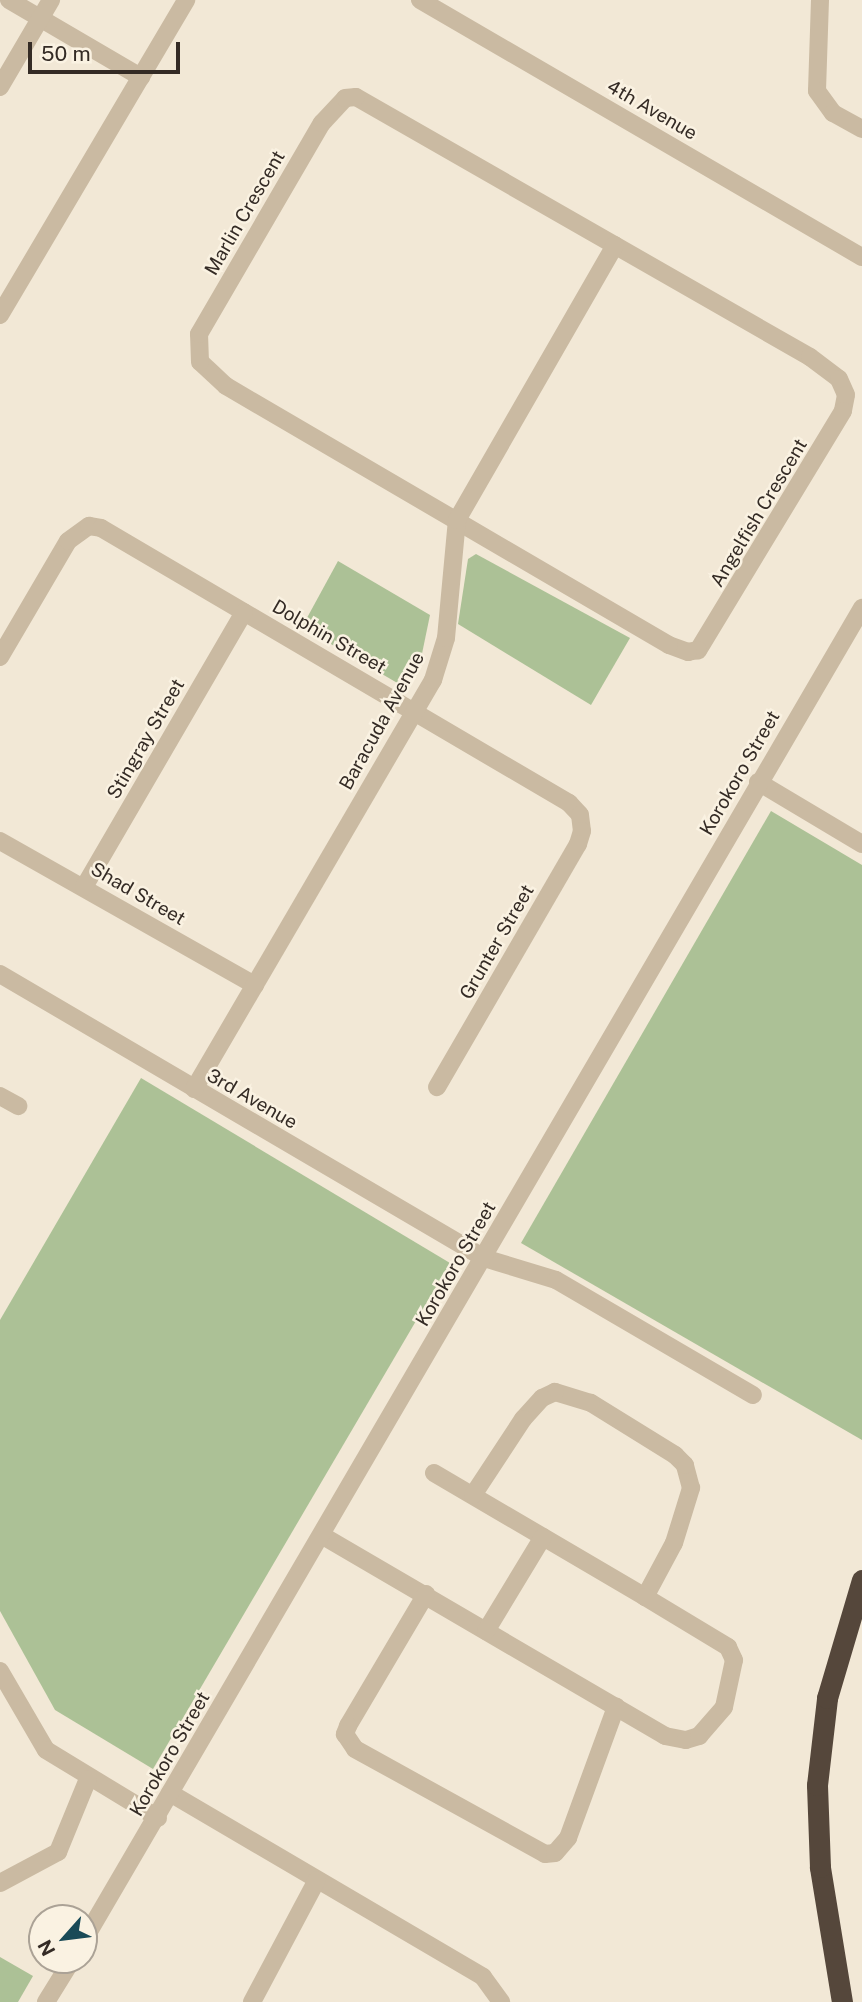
<!DOCTYPE html>
<style>
body{margin:0}
#map{position:relative;width:862px;height:2002px;overflow:hidden;background:#f2e8d6;font-family:"Public Sans",sans-serif}
div>[style]{position:absolute}
.green>*{inset:0;background:#acc196}
.minor>*{height:18px;margin:-9px;padding:0 9px;transform-origin:9px;border-radius:9px;background:#cabaa2}
.highway>*{height:21px;margin:-10.5px;padding:0 10.5px;transform-origin:10.5px;border-radius:10.5px;background:#55473b}
span{translate:-50% -50%;white-space:nowrap;text-align:center;line-height:1.15;-webkit-text-stroke:5px #faf2e2;paint-order:stroke}
.street-label{font-size:19px;color:#342b25}
.north{position:absolute;left:28px;top:1904px;width:70px;height:70px;box-sizing:border-box;background:#faf2e2;border:2px solid #aba296;border-radius:50%;rotate:242deg;font-size:19px;font-weight:700;line-height:28px;text-align:center;color:#342b25}
.north::after{content:'';display:block;margin:auto;width:24px;height:32px;background:#194a57;clip-path:polygon(50% 0,100% 100%,50% 72%,0 100%)}
.scale{position:absolute;left:28px;top:42px;width:152px;height:32px;box-sizing:border-box;border:4px solid #342b25;border-top:0;padding-left:9px;font-size:21px;line-height:24px;white-space:nowrap;color:#342b25;-webkit-text-stroke:5px #faf2e2;paint-order:stroke}
</style>
<div id="map">
<div class="green">
<i style="clip-path:polygon(476px 554px,630px 638px,591px 705px,458px 624px,468px 559px)"></i>
<i style="clip-path:polygon(338px 561px,430px 615px,418px 673px,410px 683px,399px 684px,302px 627px)"></i>
<i style="clip-path:polygon(771px 811px,862px 865px,862px 1440px,521px 1243px)"></i>
<i style="clip-path:polygon(141px 1078px,450px 1263px,153px 1769px,55px 1710px,0 1611px,0 1320px)"></i>
<i style="clip-path:polygon(0 1957px,33px 1976px,18px 2002px,0 2002px)"></i>
</div>
<div class="minor">
<i style="left:9px;top:0;width:153px;rotate:30.3deg"></i>
<i style="left:420px;top:0;width:511px;rotate:30.18deg"></i>
<i style="left:820px;top:0;width:91px;rotate:91.9deg"></i>
<i style="left:817px;top:91px;width:27px;rotate:54deg"></i>
<i style="left:833px;top:113px;width:33px;rotate:29deg"></i>
<i style="left:0;top:87px;width:101px;rotate:-59.6deg"></i>
<i style="left:356px;top:97px;width:523px;rotate:29.8deg"></i>
<i style="left:810px;top:357px;width:36px;rotate:37deg"></i>
<i style="left:839px;top:379px;width:17px;rotate:66deg"></i>
<i style="left:846px;top:395px;width:16px;rotate:101deg"></i>
<i style="left:843px;top:411px;width:280px;rotate:121.2deg"></i>
<i style="left:698px;top:650px;width:10px;rotate:169deg"></i>
<i style="left:688px;top:652px;width:20px;rotate:-160deg"></i>
<i style="left:669px;top:645px;width:513px;rotate:-149.69deg"></i>
<i style="left:226px;top:386px;width:35px;rotate:-137deg"></i>
<i style="left:200px;top:362px;width:28px;rotate:-92deg"></i>
<i style="left:199px;top:334px;width:244px;rotate:-59.8deg"></i>
<i style="left:322px;top:123px;width:34px;rotate:-47deg"></i>
<i style="left:345px;top:98px;width:11px;rotate:-5deg"></i>
<i style="left:0;top:315px;width:366px;rotate:-59.4deg"></i>
<i style="left:0;top:657px;width:134px;rotate:-59.6deg"></i>
<i style="left:68px;top:541px;width:26px;rotate:-36deg"></i>
<i style="left:89px;top:526px;width:12px;rotate:9deg"></i>
<i style="left:101px;top:528px;width:543px;rotate:30.44deg"></i>
<i style="left:569px;top:803px;width:16px;rotate:47deg"></i>
<i style="left:580px;top:815px;width:16px;rotate:83deg"></i>
<i style="left:582px;top:831px;width:14px;rotate:107deg"></i>
<i style="left:578px;top:844px;width:281px;rotate:120.1deg"></i>
<i style="left:758px;top:782px;width:121px;rotate:30.8deg"></i>
<i style="left:0;top:841px;width:293px;rotate:29.5deg"></i>
<i style="left:84px;top:887px;width:318px;rotate:-59.8deg"></i>
<i style="left:0;top:974px;width:561px;rotate:30.4deg"></i>
<i style="left:484px;top:1258px;width:75px;rotate:17deg"></i>
<i style="left:556px;top:1280px;width:228px;rotate:30.3deg"></i>
<i style="left:194px;top:1089px;width:474px;rotate:-59.7deg"></i>
<i style="left:433px;top:680px;width:44px;rotate:-72.8deg"></i>
<i style="left:446px;top:638px;width:119px;rotate:-84.7deg"></i>
<i style="left:457px;top:520px;width:317px;rotate:-60.1deg"></i>
<i style="left:0;top:1096px;width:21px;rotate:29deg"></i>
<i style="left:434px;top:1473px;width:245px;rotate:30.4deg"></i>
<i style="left:645px;top:1597px;width:61px;rotate:-61.8deg"></i>
<i style="left:674px;top:1543px;width:58px;rotate:-72.8deg"></i>
<i style="left:691px;top:1488px;width:24px;rotate:-105deg"></i>
<i style="left:685px;top:1465px;width:14px;rotate:-135deg"></i>
<i style="left:675px;top:1455px;width:99px;rotate:-148.2deg"></i>
<i style="left:591px;top:1403px;width:38px;rotate:-163deg"></i>
<i style="left:555px;top:1392px;width:14px;rotate:155deg"></i>
<i style="left:542px;top:1398px;width:28px;rotate:132deg"></i>
<i style="left:523px;top:1419px;width:91px;rotate:123.3deg"></i>
<i style="left:323px;top:1536px;width:396px;rotate:30.3deg"></i>
<i style="left:665px;top:1736px;width:21px;rotate:11deg"></i>
<i style="left:686px;top:1740px;width:14px;rotate:-17deg"></i>
<i style="left:699px;top:1736px;width:38px;rotate:-49deg"></i>
<i style="left:724px;top:1707px;width:48px;rotate:-78deg"></i>
<i style="left:734px;top:1660px;width:14px;rotate:-115deg"></i>
<i style="left:728px;top:1647px;width:97px;rotate:-148.9deg"></i>
<i style="left:426px;top:1594px;width:153px;rotate:120.6deg"></i>
<i style="left:348px;top:1726px;width:9px;rotate:111deg"></i>
<i style="left:345px;top:1734px;width:18px;rotate:56deg"></i>
<i style="left:355px;top:1749px;width:217px;rotate:28.9deg"></i>
<i style="left:545px;top:1854px;width:10px;rotate:-6deg"></i>
<i style="left:555px;top:1853px;width:20px;rotate:-49deg"></i>
<i style="left:568px;top:1838px;width:140px;rotate:-69.9deg"></i>
<i style="left:486px;top:1631px;width:110px;rotate:-58.8deg"></i>
<i style="left:0;top:1671px;width:91px;rotate:59.8deg"></i>
<i style="left:46px;top:1750px;width:131px;rotate:31.3deg"></i>
<i style="left:170px;top:1793px;width:363px;rotate:30.4deg"></i>
<i style="left:483px;top:1977px;width:31px;rotate:54deg"></i>
<i style="left:0;top:1883px;width:66px;rotate:-28.1deg"></i>
<i style="left:58px;top:1852px;width:79px;rotate:-67.7deg"></i>
<i style="left:84px;top:1940px;width:1543px;rotate:-59.71deg"></i>
<i style="left:46px;top:2002px;width:49px;rotate:-58.2deg"></i>
<i style="left:252px;top:2002px;width:138px;rotate:-62deg"></i>
</div>
<div class="highway">
<i style="left:842px;top:2002px;width:137px;rotate:-99.3deg"></i>
<i style="left:820px;top:1867px;width:82px;rotate:-92.1deg"></i>
<i style="left:817px;top:1785px;width:88px;rotate:-83.4deg"></i>
<i style="left:827px;top:1698px;width:123px;rotate:-73.5deg"></i>
</div>
<div class="street-label">
<span style="left:652px;top:110px;rotate:30deg">4th Avenue</span>
<span style="left:245px;top:213px;rotate:-60deg">Marlin Crescent</span>
<span style="left:759px;top:513px;rotate:-59deg">Angelfish Crescent</span>
<span style="left:329px;top:637px;rotate:30deg">Dolphin Street</span>
<span style="left:382px;top:721px;rotate:-61deg">Baracuda Avenue</span>
<span style="left:146px;top:739px;rotate:-60deg">Stingray Street</span>
<span style="left:740px;top:773px;rotate:-60deg">Korokoro Street</span>
<span style="left:138px;top:894px;rotate:30deg">Shad Street</span>
<span style="left:497px;top:942px;rotate:-60deg">Grunter Street</span>
<span style="left:252px;top:1099px;rotate:30deg">3rd Avenue</span>
<span style="left:456px;top:1264px;rotate:-60deg">Korokoro Street</span>
<span style="left:170px;top:1754px;rotate:-60deg">Korokoro Street</span>
</div>
<div class="north">N</div>
<div class="scale">50 m</div>
</div>
